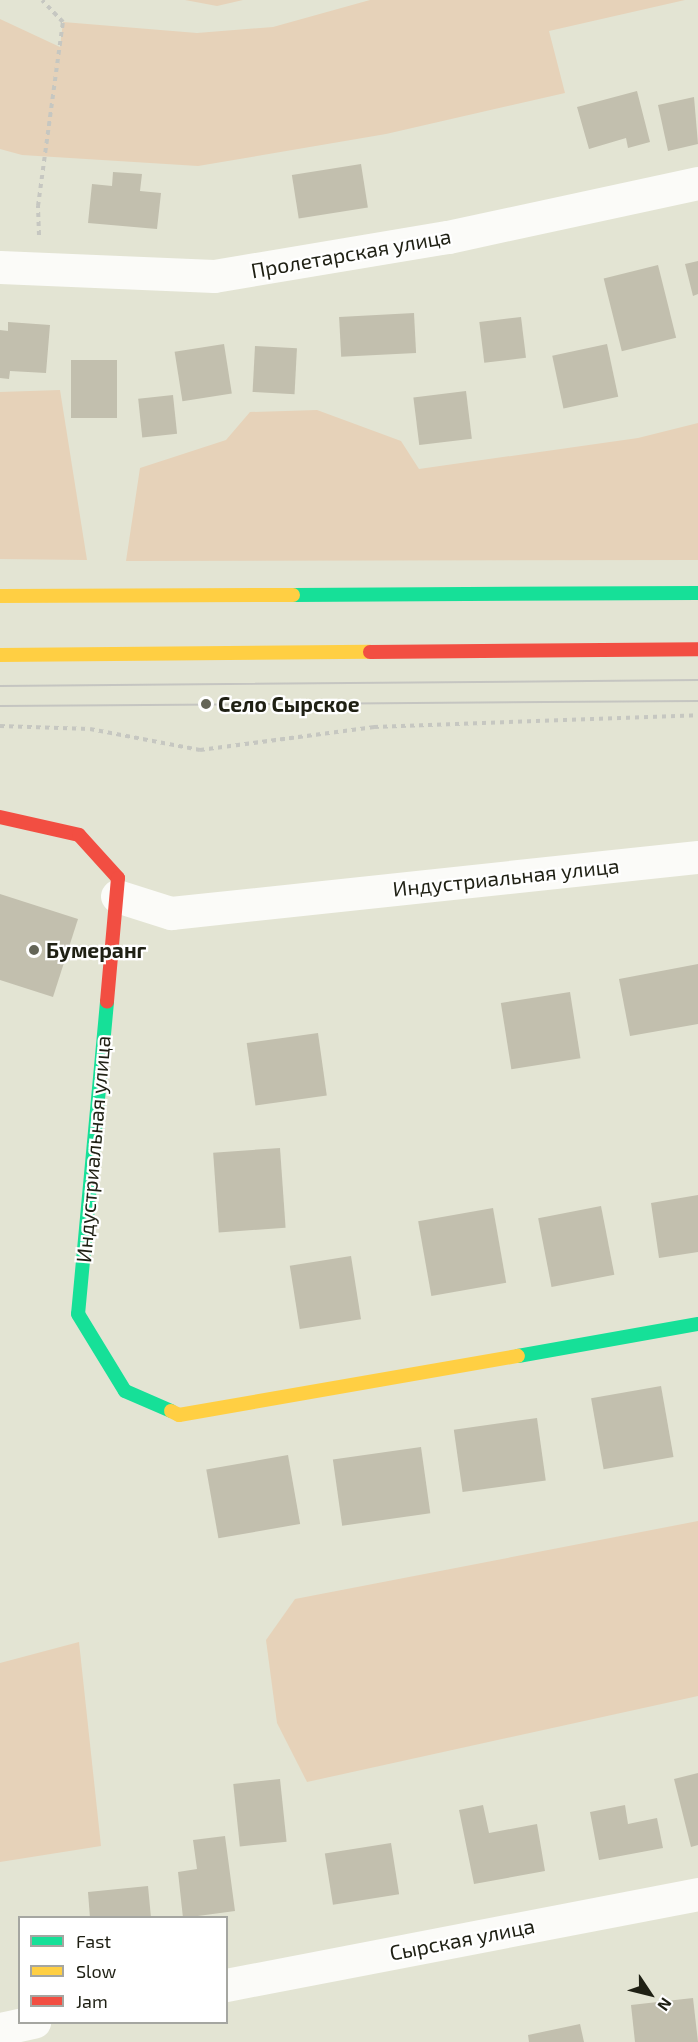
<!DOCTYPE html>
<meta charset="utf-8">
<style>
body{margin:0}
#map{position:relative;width:698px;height:2042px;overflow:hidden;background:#e3e4d3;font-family:"Exo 2",sans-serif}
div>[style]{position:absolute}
.green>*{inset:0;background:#e6d2b9}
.building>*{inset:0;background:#c2bfae;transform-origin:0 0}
.path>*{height:4px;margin-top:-2px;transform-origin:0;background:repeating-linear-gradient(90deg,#c6c7c1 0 4.5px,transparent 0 9px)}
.street>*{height:33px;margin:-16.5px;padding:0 16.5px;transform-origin:16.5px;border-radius:16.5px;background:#fbfbf8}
.fast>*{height:14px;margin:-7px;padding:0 7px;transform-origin:7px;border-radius:7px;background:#16e098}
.slow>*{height:14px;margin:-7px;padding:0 7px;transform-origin:7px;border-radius:7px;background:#ffcf43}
.jam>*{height:14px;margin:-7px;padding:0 7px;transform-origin:7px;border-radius:7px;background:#f24e42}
.tram>*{height:1.5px;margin:-0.75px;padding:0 0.75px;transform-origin:0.75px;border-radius:0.75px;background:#c5c5c1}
.dots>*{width:16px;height:16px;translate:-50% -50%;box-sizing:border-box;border:3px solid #fff;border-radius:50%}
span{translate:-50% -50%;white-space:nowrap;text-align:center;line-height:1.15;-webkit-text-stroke:4.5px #fff;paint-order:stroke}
.street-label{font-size:21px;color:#1f2014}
.poi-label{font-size:21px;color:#1f2014;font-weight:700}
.left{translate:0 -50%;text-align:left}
.legend{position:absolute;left:18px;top:1916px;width:210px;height:108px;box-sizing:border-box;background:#fff;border:2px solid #a5a6a1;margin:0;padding:8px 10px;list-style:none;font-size:18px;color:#1f2014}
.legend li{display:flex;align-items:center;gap:12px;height:30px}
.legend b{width:30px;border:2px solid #a5a6a1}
.north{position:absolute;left:620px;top:1964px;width:60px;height:60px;-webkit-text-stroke:4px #fff;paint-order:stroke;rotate:125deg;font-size:16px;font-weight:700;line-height:24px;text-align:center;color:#1f2014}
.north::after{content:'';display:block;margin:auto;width:21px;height:27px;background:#1f2014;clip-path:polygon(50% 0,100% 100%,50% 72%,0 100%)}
</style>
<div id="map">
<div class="green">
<i style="clip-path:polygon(185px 0,243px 0,217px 6px)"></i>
<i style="clip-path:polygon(370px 0,685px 0,549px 31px,565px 93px,386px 134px,198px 166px,22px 155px,0 149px,0 19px,60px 47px,63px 22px,197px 33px,273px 27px)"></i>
<i style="clip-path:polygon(60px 390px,87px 560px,0 559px,0 392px)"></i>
<i style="clip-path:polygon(317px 410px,401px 441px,419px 469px,638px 438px,698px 423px,698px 560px,126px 561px,140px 468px,226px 440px,250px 412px)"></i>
<i style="clip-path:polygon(698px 1521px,698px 1696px,307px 1782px,277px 1723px,266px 1640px,295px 1599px)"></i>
<i style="clip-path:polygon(79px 1642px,101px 1846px,0 1862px,0 1663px)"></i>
</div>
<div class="building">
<i style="clip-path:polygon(637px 91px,650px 142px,628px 148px,626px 138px,589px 149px,577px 107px)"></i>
<i style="clip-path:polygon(694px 97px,698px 144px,668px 151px,658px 105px)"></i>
<i style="left:361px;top:164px;width:44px;height:70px;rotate:81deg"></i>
<i style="clip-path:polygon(113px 172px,142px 174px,140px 191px,161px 193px,157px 229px,88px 223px,92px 184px,112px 186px)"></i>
<i style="clip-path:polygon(698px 261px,698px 294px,693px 296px,685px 264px)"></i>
<i style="left:658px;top:265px;width:75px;height:56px;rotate:76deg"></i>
<i style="left:414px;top:313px;width:40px;height:75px;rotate:87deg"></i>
<i style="left:521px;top:317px;width:41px;height:42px;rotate:83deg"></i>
<i style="clip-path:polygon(8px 322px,50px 325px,46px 373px,10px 371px,9px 379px,0 378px,0 330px,8px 331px)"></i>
<i style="left:224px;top:344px;width:50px;height:50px;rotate:81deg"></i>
<i style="left:607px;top:344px;width:54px;height:56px;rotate:78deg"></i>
<i style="left:255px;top:346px;width:42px;height:46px;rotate:3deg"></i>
<i style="left:71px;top:360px;width:46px;height:58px"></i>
<i style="left:466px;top:391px;width:48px;height:53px;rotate:83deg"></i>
<i style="left:173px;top:395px;width:39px;height:35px;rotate:84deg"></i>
<i style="clip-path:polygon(0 894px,78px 919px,53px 997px,0 980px)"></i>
<i style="clip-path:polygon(698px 964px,698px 1024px,630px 1036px,619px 979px)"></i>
<i style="left:570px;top:992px;width:67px;height:70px;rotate:81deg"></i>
<i style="left:318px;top:1033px;width:63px;height:72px;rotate:82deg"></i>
<i style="left:280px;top:1148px;width:80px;height:67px;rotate:86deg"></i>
<i style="clip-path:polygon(698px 1195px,698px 1252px,659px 1258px,651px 1203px)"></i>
<i style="left:601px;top:1206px;width:70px;height:64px;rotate:79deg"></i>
<i style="left:493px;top:1208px;width:76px;height:76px;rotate:80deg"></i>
<i style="left:351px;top:1256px;width:64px;height:62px;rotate:81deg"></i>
<i style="left:661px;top:1386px;width:72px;height:71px;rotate:80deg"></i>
<i style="left:537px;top:1418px;width:63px;height:84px;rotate:82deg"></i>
<i style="left:421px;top:1447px;width:67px;height:89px;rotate:82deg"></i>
<i style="left:288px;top:1455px;width:70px;height:83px;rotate:80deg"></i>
<i style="clip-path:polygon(698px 1773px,698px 1845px,691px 1847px,674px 1779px)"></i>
<i style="left:280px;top:1779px;width:63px;height:47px;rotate:84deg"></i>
<i style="clip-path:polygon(483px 1805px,489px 1833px,537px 1824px,545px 1871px,474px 1884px,459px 1810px)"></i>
<i style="clip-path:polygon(625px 1805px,628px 1824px,657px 1818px,663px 1848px,599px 1860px,590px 1812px)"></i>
<i style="clip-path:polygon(225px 1836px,235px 1911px,183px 1918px,178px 1872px,197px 1869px,193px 1840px)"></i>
<i style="left:391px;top:1843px;width:52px;height:67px;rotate:81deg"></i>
<i style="clip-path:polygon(148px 1886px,151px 1918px,90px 1918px,88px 1892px)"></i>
<i style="clip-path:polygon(693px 1998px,698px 2042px,635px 2042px,631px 2005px)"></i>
<i style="clip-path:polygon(580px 2024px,584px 2042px,529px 2042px,528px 2035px)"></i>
</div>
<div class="path">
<i style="left:39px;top:235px;width:29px;rotate:-92deg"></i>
<i style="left:38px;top:206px;width:186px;rotate:-82.3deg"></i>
<i style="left:63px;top:22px;width:30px;rotate:-134deg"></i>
<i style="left:0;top:726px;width:90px;rotate:1.9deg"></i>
<i style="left:90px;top:729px;width:112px;rotate:10.8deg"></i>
<i style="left:200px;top:750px;width:176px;rotate:-7.5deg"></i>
<i style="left:374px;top:727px;width:324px;rotate:-2.1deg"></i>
</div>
<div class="street">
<i style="left:0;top:267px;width:214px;rotate:2.4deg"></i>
<i style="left:214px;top:276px;width:237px;rotate:-9.5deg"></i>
<i style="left:448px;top:237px;width:256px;rotate:-12.2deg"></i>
<i style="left:117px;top:896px;width:57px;rotate:17.5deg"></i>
<i style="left:171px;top:913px;width:530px;rotate:-6.07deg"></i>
<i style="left:226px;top:1985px;width:481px;rotate:-10.9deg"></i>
<i style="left:0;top:2029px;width:35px;rotate:-12deg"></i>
</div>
<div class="fast">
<i style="left:293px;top:595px;width:405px;rotate:-0.3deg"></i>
<i style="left:107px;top:1002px;width:313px;rotate:95.3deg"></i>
<i style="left:78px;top:1314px;width:90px;rotate:58.6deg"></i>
<i style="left:125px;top:1391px;width:50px;rotate:23.5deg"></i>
<i style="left:518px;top:1356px;width:183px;rotate:-10.1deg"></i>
</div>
<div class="slow">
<i style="left:0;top:596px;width:293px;rotate:-0.2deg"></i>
<i style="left:0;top:655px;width:370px;rotate:-0.5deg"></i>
<i style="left:171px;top:1411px;width:9px;rotate:27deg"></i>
<i style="left:179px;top:1415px;width:344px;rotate:-9.9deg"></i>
</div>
<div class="jam">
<i style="left:370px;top:652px;width:328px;rotate:-0.5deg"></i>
<i style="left:0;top:817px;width:81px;rotate:12.8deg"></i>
<i style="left:79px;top:835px;width:58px;rotate:47.8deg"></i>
<i style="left:118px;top:878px;width:124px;rotate:95.1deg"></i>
</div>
<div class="tram">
<i style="left:0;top:686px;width:698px;rotate:-0.49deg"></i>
<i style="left:0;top:706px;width:698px;rotate:-0.41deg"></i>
</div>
<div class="dots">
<i style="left:206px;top:704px;background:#646557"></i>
<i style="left:34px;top:950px;background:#646557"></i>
</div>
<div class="street-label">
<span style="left:351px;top:253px;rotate:-10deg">Пролетарская улица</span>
<span style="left:506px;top:877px;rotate:-6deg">Индустриальная улица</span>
<span style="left:93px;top:1149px;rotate:-85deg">Индустриальная улица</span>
<span style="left:462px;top:1939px;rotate:-11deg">Сырская улица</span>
</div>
<div class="poi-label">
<span class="left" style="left:218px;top:704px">Село Сырское</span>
<span class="left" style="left:46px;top:950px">Бумеранг</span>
</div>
<ul class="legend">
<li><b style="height:8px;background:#16e098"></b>Fast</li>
<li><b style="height:8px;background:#ffcf43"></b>Slow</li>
<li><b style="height:8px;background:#f24e42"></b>Jam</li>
</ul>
<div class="north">N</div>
</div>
